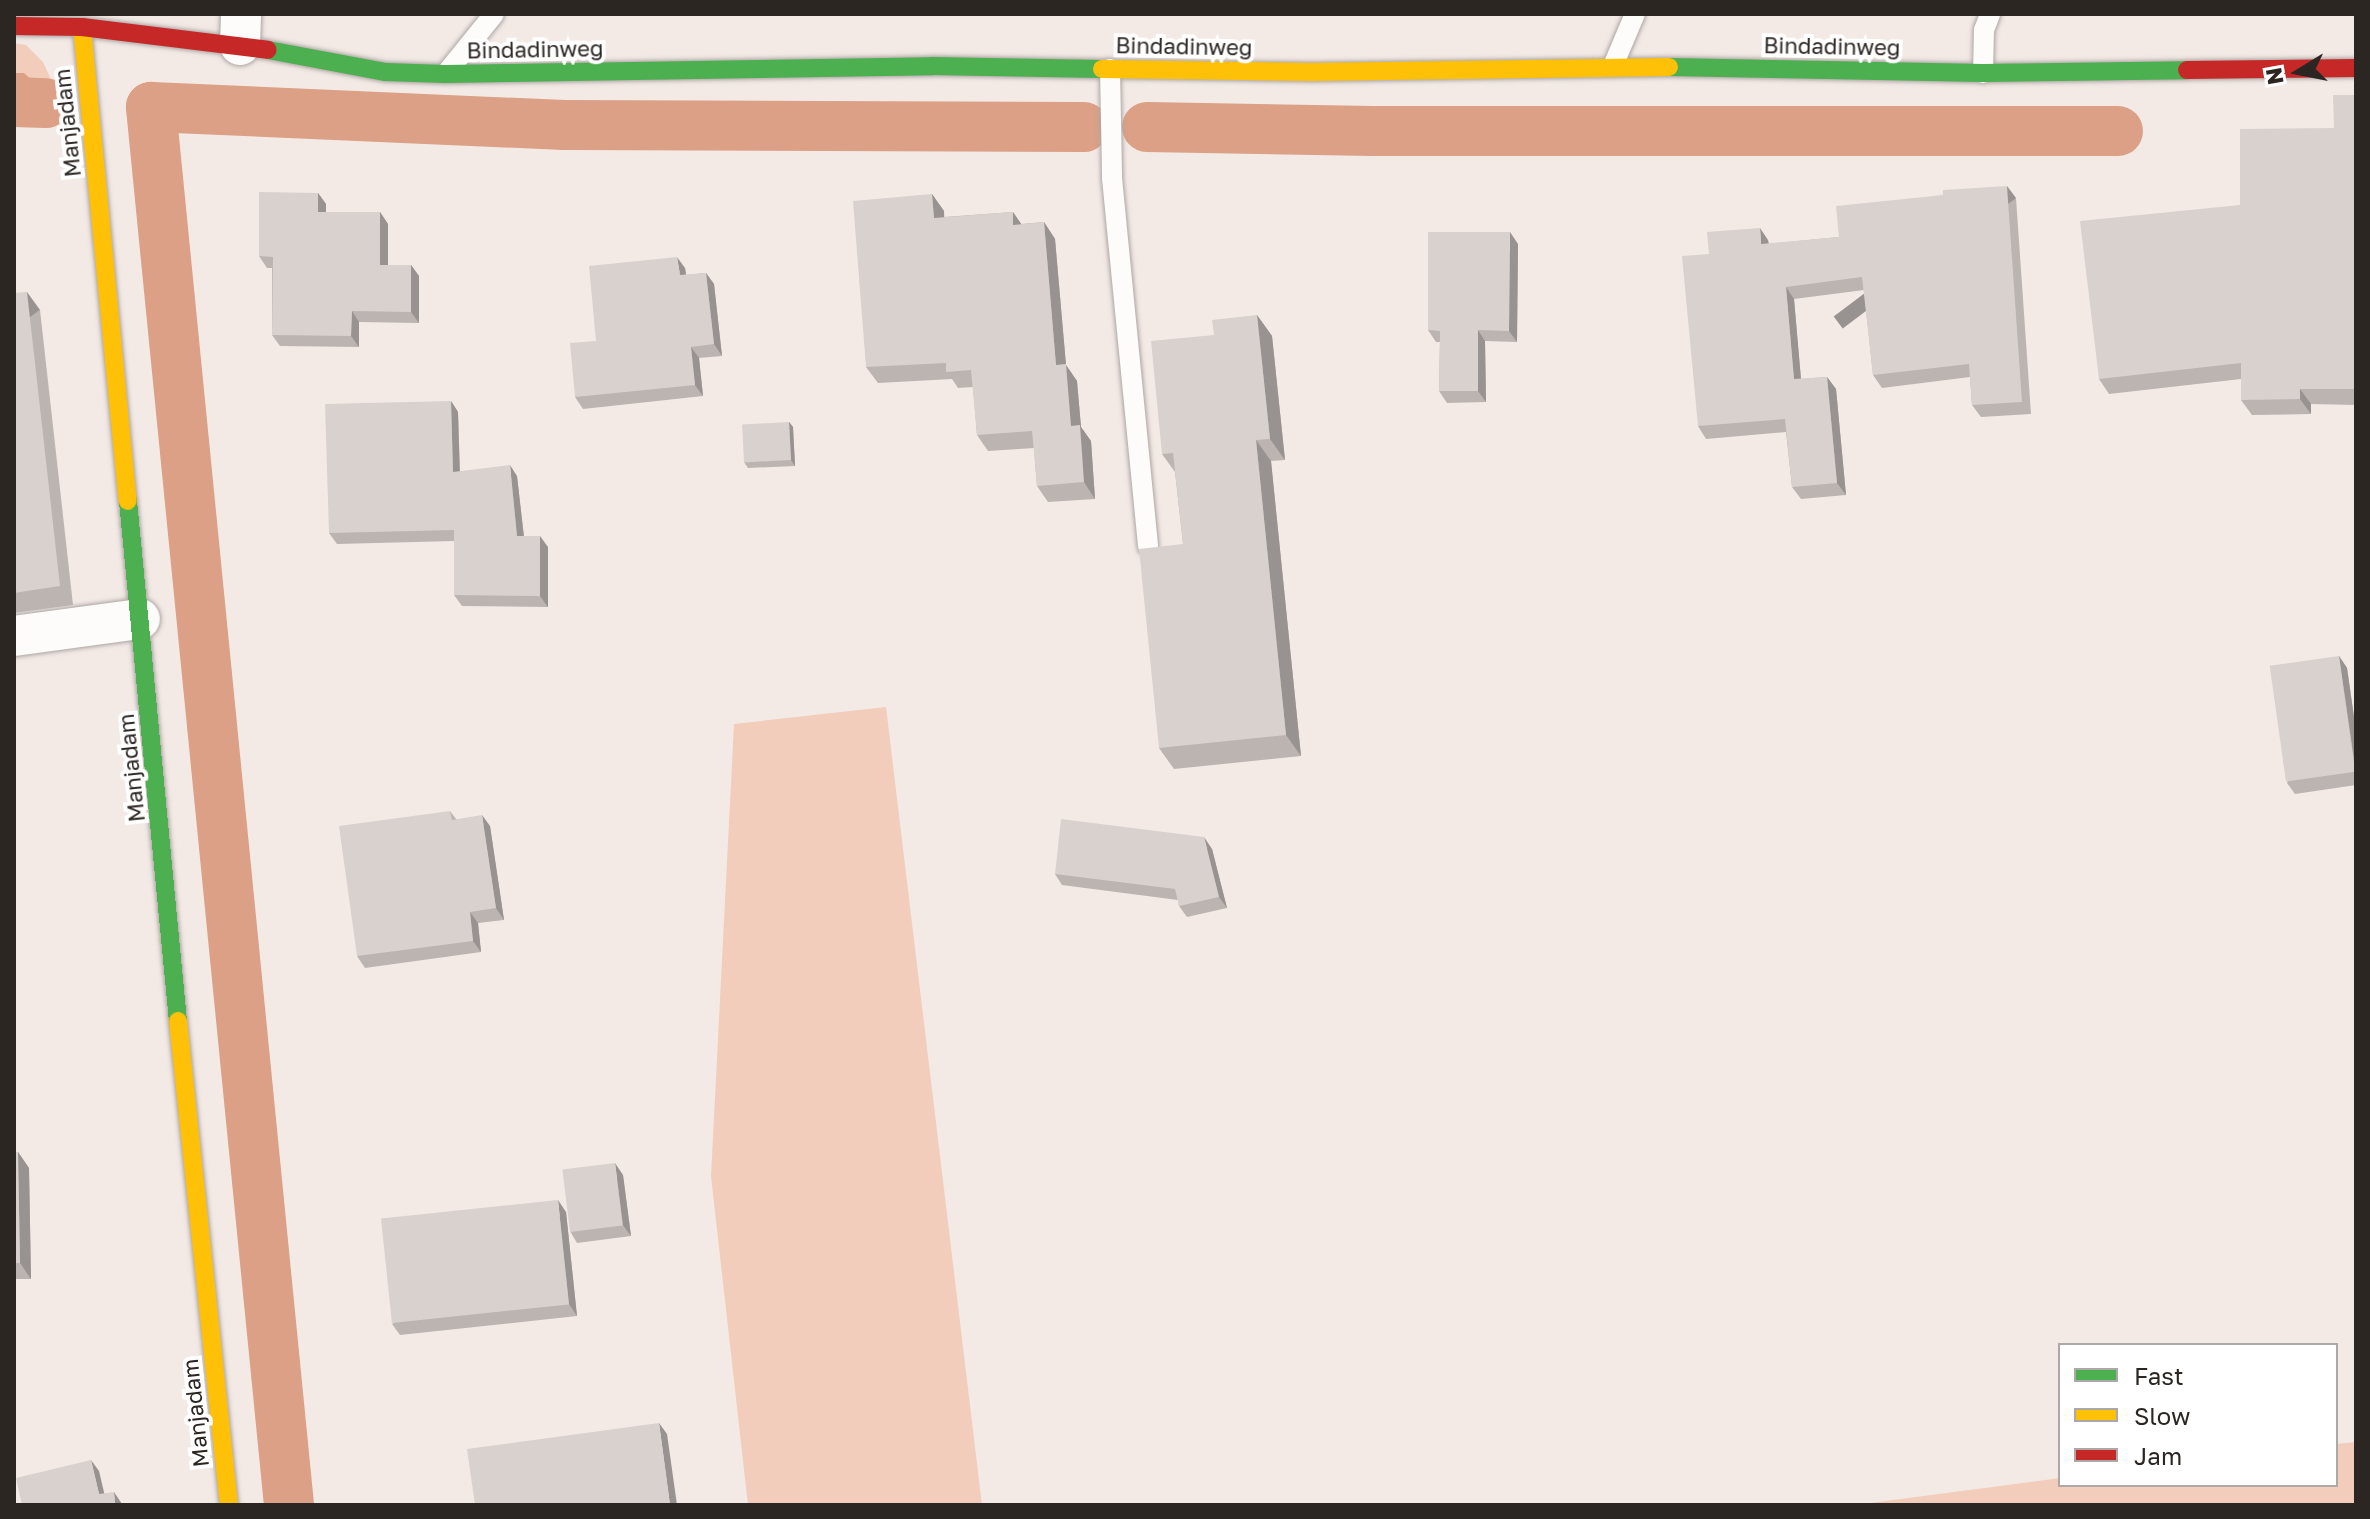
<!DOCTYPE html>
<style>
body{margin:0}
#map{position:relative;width:2370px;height:1519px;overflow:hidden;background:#f3eae6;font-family:"Golos Text",sans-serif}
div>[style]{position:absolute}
.green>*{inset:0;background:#f2cdbc}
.water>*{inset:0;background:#dba085}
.canal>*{height:50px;margin:-25px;padding:0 25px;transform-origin:25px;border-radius:25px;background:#dba085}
.roads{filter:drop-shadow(0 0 2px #ada6a3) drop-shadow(0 0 2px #ada6a3)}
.lane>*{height:20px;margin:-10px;padding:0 10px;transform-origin:10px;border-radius:10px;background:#fdfcfb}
.street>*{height:40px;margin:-20px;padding:0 20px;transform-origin:20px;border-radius:20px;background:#fdfcfb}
.fast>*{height:18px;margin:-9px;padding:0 9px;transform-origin:9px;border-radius:9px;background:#4caf50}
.slow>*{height:18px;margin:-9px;padding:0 9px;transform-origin:9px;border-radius:9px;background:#ffc107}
.jam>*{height:18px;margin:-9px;padding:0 9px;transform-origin:9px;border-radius:9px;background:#c62828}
.wall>*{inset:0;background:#bbb4b1}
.shaded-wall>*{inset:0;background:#989290;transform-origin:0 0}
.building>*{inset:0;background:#d9d1ce;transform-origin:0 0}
span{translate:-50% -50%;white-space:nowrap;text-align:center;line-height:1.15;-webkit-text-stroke:8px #fff;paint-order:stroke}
.street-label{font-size:22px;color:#2c2623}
.frame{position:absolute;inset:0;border:16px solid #2c2623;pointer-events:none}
.legend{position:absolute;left:2058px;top:1343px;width:280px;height:144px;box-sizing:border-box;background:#fff;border:2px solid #aba8a7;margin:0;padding:10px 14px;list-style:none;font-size:24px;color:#2c2623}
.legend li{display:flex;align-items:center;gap:16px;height:40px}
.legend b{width:40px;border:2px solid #aba8a7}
.north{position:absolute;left:2258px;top:32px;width:80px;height:80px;-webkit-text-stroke:6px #fff;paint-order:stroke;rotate:260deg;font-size:22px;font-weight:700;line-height:32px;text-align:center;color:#2c2623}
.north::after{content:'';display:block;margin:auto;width:28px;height:36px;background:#2c2623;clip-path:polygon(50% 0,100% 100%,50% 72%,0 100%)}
</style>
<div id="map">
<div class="green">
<i style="clip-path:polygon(14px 43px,26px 45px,43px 62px,54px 86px,40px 87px,24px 73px,14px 73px)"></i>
<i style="clip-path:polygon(886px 707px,982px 1505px,748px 1505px,711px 1176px,734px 724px)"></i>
<i style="clip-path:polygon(2356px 1442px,2356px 1505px,1855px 1505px,2060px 1478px,2060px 1485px,2336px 1485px,2336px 1444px)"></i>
</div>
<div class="water">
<i style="clip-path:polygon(14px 73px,24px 73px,40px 87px,37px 110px,14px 120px)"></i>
</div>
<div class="canal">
<i style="left:14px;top:102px;width:32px;rotate:2deg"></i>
<i style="left:1147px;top:127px;width:226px;rotate:1deg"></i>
<i style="left:1373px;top:131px;width:745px"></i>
<i style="left:289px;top:1505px;width:1405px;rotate:-95.64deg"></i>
<i style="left:151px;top:107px;width:414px;rotate:2.5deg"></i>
<i style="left:565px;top:125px;width:519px;rotate:0.22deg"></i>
</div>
<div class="roads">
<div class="lane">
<i style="left:1613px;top:66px;width:56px;rotate:-67.1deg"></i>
<i style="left:1110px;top:69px;width:109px;rotate:88.9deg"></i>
<i style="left:1112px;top:178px;width:370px;rotate:84.4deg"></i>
<i style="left:448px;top:71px;width:73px;rotate:-51.1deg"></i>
<i style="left:1983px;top:73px;width:43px;rotate:-88.7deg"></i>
<i style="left:1984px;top:30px;width:17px;rotate:-69deg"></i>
</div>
<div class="street">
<i style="left:240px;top:45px;width:31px;rotate:-88deg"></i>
<i style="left:14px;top:636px;width:127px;rotate:-7.7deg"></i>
</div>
<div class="fast">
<i style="left:268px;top:50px;width:120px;rotate:10.6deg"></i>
<i style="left:386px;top:72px;width:59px;rotate:1.9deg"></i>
<i style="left:445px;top:74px;width:487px;rotate:-0.9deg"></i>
<i style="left:932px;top:66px;width:170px;rotate:1deg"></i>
<i style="left:1669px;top:67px;width:314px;rotate:1.1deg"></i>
<i style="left:1983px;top:73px;width:204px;rotate:-0.8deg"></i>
<i style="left:128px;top:501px;width:522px;rotate:84.51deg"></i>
</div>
<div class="slow">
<i style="left:82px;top:27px;width:476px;rotate:84.5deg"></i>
<i style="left:1102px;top:69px;width:210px;rotate:0.8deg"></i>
<i style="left:1312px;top:72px;width:357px;rotate:-0.8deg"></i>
<i style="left:178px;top:1021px;width:487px;rotate:84deg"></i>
</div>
<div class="jam">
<i style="left:14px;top:26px;width:68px;rotate:0.8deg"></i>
<i style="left:82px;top:27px;width:187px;rotate:7deg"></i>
<i style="left:2187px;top:70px;width:169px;rotate:-0.7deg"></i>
</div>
</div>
<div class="wall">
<i style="clip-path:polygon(2356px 95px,2356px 405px,2311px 404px,2311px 414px,2252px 415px,2241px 400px,2241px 379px,2109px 394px,2099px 379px,2240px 205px,2334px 128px)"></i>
<i style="clip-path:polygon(318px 193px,326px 204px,326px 212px,380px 212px,388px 224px,388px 265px,411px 265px,419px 276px,419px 323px,359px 322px,359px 347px,280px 346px,272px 335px,272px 268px,267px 268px,259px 256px)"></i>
<i style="clip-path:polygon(932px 194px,944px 211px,944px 217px,1013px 212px,1021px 224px,1044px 222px,1055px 239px,1066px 365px,1077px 381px,1081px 427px,1091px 441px,1095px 499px,1048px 502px,1037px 486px,1034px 448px,988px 451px,977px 435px,973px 387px,958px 388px,952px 379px,878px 383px,866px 367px)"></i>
<i style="clip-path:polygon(2016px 198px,2031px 414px,1981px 417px,1972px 405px,1970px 377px,1882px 388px,1873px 375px,1864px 290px,1794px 299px,1801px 379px,1827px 377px,1836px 389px,1846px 495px,1801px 499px,1792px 487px,1786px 432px,1706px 439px,1698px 426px,1709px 254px,1768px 240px,1769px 244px,1839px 237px)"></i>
<i style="clip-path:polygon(1518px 244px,1517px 342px,1485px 341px,1486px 402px,1447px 403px,1439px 391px,1440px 342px,1436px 342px,1428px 330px)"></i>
<i style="clip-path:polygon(685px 268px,686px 275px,706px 273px,714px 284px,722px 356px,699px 358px,703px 396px,583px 409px,575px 397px,596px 341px)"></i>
<i style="clip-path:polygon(14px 293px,40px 310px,73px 605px,14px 613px)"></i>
<i style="clip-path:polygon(1257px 315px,1272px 336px,1285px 460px,1271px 461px,1301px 756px,1174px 769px,1159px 748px,1183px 544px,1175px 472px,1162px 454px)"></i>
<i style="clip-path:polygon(451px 401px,458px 412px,460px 471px,517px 476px,524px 536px,548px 547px,548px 607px,462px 606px,454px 595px,454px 541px,337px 544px,329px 533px)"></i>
<i style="clip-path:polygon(789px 422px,793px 427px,795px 466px,748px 468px,744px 462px)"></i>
<i style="clip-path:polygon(2339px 656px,2347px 668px,2356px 731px,2356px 785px,2295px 794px,2287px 783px)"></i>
<i style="clip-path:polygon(450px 811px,456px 819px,490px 826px,504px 920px,478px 923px,481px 952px,365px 968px,357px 956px)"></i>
<i style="clip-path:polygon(1212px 849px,1227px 908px,1187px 917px,1179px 906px,1178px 900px,1062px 885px,1055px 874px)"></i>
<i style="clip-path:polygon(14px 1152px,18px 1152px,29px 1168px,31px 1279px,14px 1279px)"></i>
<i style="clip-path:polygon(623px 1175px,631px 1236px,577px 1243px,570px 1231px)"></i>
<i style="clip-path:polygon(566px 1212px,577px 1316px,400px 1335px,392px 1324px)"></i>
</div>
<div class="shaded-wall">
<i style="left:2007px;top:186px;width:15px;height:217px;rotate:53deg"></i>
<i style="clip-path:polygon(318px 193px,326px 204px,326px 223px,318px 212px)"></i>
<i style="clip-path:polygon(932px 194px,944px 211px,945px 234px,934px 218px)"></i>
<i style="clip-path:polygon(380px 212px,388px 224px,388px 276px,380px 265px)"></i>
<i style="clip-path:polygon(1013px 212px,1024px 228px,1013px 225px)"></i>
<i style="clip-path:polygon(1044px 222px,1055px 239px,1066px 365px,1077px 381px,1081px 427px,1091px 441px,1095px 499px,1084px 482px,1056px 365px)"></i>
<i style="clip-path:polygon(1760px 228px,1768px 240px,1770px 257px,1761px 244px)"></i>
<i style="clip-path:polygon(1510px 232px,1518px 244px,1517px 342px,1509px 331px)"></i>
<i style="clip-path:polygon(677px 257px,685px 268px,688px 286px,680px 275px)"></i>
<i style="clip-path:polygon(411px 265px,419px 276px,419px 323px,411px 312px)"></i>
<i style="clip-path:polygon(706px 273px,714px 284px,722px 356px,714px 344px)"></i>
<i style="clip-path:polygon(1786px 287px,1794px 299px,1802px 391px,1794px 379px)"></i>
<i style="left:27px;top:292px;width:22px;height:296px;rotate:54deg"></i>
<i style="clip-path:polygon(352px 311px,359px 322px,359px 347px,351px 336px)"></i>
<i style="clip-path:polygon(1257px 315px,1272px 336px,1285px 460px,1270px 439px)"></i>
<i style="clip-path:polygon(1478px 330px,1485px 341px,1486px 402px,1478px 391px)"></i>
<i style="clip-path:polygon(691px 347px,699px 358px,703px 396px,695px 385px)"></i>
<i style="clip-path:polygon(1827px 377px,1836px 389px,1846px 495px,1837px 483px)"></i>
<i style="clip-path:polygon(2300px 389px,2311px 404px,2311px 414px,2300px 399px)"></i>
<i style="clip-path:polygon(451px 401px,458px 412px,460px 483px,453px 472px)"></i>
<i style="clip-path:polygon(789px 422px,793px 427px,795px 466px,791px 460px)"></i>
<i style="clip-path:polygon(1256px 440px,1271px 461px,1301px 756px,1286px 735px)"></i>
<i style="clip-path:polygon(510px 465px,517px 476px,525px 547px,517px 536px)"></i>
<i style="clip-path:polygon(540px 536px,548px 547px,548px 607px,540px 596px)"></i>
<i style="clip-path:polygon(2339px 656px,2347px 668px,2356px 731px,2356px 772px)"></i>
<i style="clip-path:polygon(482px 815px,490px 826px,504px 920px,496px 908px)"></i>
<i style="clip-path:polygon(1204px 837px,1212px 849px,1227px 908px,1219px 897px)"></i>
<i style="clip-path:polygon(470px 912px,478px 923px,481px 952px,473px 941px)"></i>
<i style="clip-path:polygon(18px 1152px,29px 1168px,31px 1279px,20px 1263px)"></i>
<i style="clip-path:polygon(615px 1163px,623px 1175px,631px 1236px,623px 1225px)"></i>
<i style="clip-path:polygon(558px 1200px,566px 1212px,577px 1316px,569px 1304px)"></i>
<i style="clip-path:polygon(659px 1423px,667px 1434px,677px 1505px,670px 1505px)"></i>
<i style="clip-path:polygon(91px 1460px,99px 1471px,107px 1505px,99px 1494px)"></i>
<i style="clip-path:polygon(114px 1492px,122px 1504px,122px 1505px,115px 1505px)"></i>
</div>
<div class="building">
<i style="clip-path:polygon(2333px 95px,2356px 95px,2356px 389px,2300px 389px,2300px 399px,2241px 400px,2241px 363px,2099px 379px,2080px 221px,2240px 205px,2240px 129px,2334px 128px)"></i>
<i style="clip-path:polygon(2007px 186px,2022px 402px,1972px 405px,1969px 364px,1873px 375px,1862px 277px,1786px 287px,1794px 379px,1827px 377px,1837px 483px,1792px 487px,1785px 419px,1698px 426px,1682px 256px,1709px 254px,1707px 232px,1760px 228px,1761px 244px,1839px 237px,1836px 206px,1943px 195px,1943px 190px)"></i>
<i style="clip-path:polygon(259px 192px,318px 193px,318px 212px,380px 212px,380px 265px,411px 265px,411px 312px,352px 311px,351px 336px,272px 335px,273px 257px,259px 256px)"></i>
<i style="clip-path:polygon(932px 194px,934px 218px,1013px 212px,1013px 225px,1044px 222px,1056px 365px,1066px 364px,1071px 426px,1080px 425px,1084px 482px,1037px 486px,1032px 431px,977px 435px,971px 370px,946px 372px,946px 363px,866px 367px,853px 201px)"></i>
<i style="clip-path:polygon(1428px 232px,1510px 232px,1509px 331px,1478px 330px,1478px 391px,1439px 391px,1440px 331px,1428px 330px)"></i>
<i style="clip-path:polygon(677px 257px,680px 275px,706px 273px,714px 344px,691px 347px,695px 385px,575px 397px,570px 343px,596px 341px,589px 266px)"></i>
<i style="clip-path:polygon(27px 292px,60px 586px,14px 593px,14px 293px)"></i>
<i style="clip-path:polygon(1257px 315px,1270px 439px,1256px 440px,1286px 735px,1159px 748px,1139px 549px,1183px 544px,1173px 453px,1162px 454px,1151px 341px,1214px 335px,1212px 320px)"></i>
<i style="clip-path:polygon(451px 401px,453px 472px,510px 465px,517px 536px,540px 536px,540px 596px,454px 595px,454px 530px,329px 533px,325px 404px)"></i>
<i style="left:789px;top:422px;width:38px;height:47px;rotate:87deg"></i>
<i style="left:2339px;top:656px;width:117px;height:70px;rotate:82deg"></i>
<i style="clip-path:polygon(450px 811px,452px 820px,482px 815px,496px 908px,470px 912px,473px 941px,357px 956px,339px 826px)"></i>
<i style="clip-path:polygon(1061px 819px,1204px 837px,1219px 897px,1179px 906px,1175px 889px,1055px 874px)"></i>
<i style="clip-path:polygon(14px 1152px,18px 1152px,20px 1263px,14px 1263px)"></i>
<i style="left:615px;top:1163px;width:63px;height:53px;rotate:83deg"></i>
<i style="left:558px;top:1200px;width:105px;height:178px;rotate:84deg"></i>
<i style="clip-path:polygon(659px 1423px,670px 1505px,475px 1505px,467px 1449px)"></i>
<i style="clip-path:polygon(91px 1460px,99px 1494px,114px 1492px,115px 1505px,22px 1505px,16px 1478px)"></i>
</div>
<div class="street-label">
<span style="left:1184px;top:46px;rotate:1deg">Bindadinweg</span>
<span style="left:1832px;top:46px;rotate:1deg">Bindadinweg</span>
<span style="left:535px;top:49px;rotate:-1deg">Bindadinweg</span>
<span style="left:67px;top:123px;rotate:-96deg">Manjadam</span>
<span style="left:131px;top:768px;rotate:-96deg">Manjadam</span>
<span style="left:195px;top:1413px;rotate:-96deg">Manjadam</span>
</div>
<div class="frame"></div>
<ul class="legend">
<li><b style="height:10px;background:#4caf50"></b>Fast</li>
<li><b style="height:10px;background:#ffc107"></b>Slow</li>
<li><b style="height:10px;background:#c62828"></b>Jam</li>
</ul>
<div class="north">N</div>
</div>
